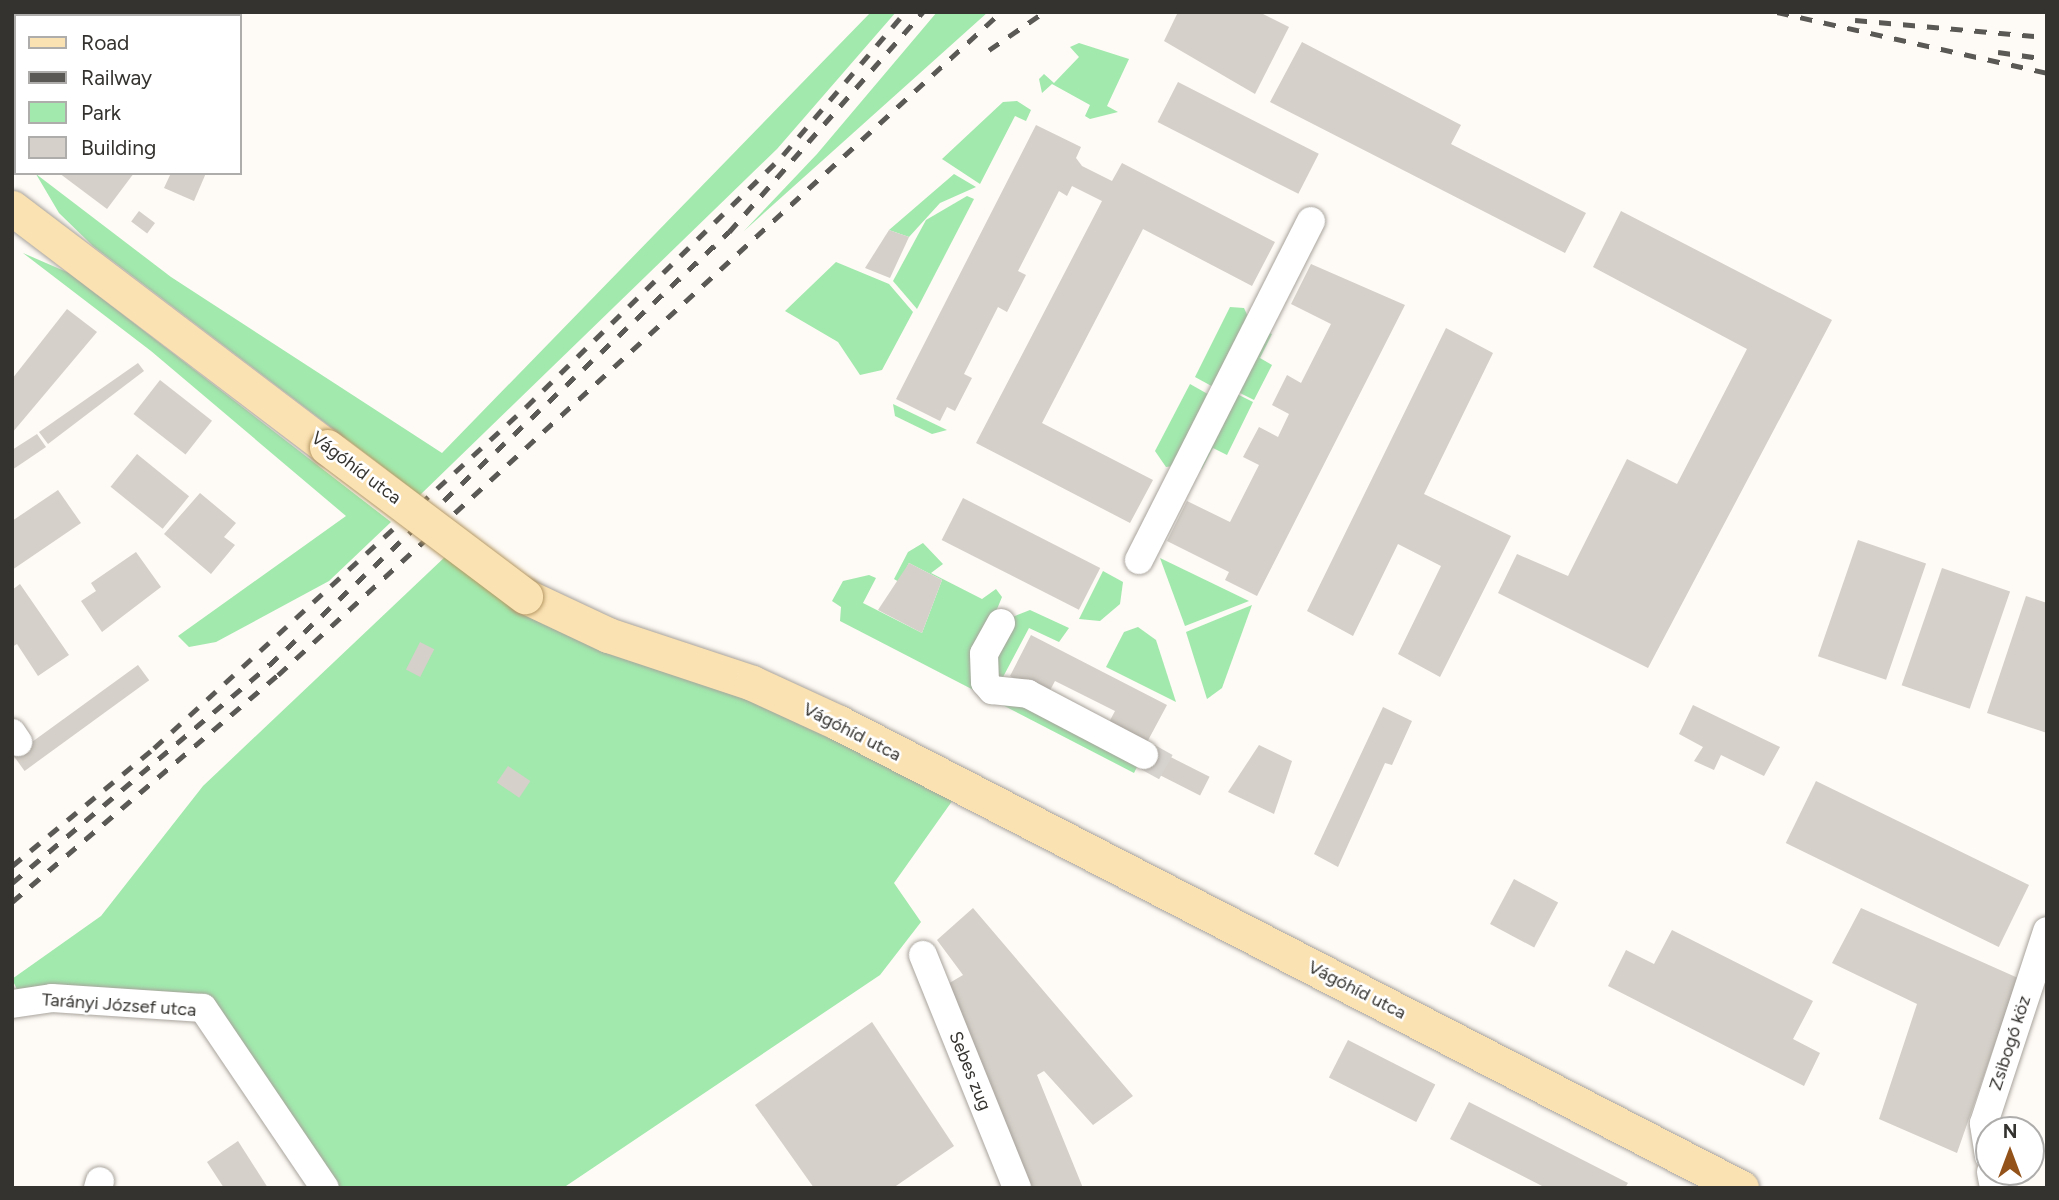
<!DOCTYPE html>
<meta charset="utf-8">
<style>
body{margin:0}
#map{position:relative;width:2059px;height:1200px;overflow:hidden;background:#fefaf5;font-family:Figtree,sans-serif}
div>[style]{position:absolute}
.green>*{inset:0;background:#a1e9ad}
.building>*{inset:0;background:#d5d0c9;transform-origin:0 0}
.minor-tunnel>*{height:28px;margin-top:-14px;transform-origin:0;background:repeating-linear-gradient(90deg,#d6d2ce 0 28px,transparent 0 42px)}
.roads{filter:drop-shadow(0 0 2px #a8a39c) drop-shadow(0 0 2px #a8a39c)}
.minor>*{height:28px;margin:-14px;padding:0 14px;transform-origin:14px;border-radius:14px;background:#fff}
.major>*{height:35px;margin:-17.5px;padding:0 17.5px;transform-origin:17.5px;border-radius:17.5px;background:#fbe2b3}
.rail>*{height:5px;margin-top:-2.5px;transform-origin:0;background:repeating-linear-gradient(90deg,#5b5955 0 12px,transparent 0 24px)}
.bridges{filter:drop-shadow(0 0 2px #b49864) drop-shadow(0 0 2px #b49864)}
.major-bridge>*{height:35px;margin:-17.5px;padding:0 17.5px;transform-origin:17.5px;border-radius:17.5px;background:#fbe2b3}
span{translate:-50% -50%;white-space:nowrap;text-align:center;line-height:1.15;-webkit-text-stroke:5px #fff;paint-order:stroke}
.street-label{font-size:18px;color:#353330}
.frame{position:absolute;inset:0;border:14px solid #353330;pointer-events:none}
.legend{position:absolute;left:14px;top:14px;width:228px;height:161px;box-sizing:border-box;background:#fff;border:2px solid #aeadac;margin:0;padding:9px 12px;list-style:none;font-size:21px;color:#353330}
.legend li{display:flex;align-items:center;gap:14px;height:35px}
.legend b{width:35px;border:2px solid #aeadac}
.north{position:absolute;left:1975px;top:1116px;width:70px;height:70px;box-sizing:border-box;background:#fff;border:2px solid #aeadac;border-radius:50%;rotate:0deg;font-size:19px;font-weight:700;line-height:28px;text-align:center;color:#353330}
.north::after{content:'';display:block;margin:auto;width:24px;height:32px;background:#92521a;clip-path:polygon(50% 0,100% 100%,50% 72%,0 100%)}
</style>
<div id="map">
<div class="green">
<i style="clip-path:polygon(871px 12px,896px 12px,777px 149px,420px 495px,93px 246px,59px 213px,36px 174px,171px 277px,442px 453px)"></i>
<i style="clip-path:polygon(937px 12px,988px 12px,744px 231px,817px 154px)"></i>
<i style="clip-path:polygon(1079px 43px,1129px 59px,1107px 106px,1118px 112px,1090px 119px,1085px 116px,1090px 105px,1052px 84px,1042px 93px,1039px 79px,1044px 74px,1054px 83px,1079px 57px,1070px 47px)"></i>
<i style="clip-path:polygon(1017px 101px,1031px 110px,1026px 121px,1015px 116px,980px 184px,942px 159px,1003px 102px)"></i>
<i style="clip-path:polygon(954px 174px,976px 187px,940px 203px,909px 237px,889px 230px)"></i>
<i style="clip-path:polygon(967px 196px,974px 199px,917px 309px,893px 281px,926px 220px)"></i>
<i style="clip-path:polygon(23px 253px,69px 273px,391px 522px,329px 581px,216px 642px,189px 647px,178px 636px,346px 516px,151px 351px)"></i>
<i style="clip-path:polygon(836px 262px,889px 284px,913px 312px,882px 370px,860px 375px,838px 342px,785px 311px)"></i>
<i style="clip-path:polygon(1230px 307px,1244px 308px,1250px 321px,1217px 389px,1195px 377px)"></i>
<i style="clip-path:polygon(1267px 332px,1272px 334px,1260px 358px,1272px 365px,1254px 400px,1236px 391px)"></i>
<i style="clip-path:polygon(1190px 384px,1213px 397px,1174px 466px,1166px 467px,1155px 451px)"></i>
<i style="clip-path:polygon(1235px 393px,1253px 402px,1227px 455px,1213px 448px,1202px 469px,1198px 466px)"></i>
<i style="clip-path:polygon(893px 404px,947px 430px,932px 434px,895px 416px)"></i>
<i style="clip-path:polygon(923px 543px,943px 564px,931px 573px,982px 599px,996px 589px,1002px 597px,981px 648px,1013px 701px,1141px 759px,1134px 773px,840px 621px,841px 607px,832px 601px,843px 581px,869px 575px,876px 578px,863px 603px,922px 633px,942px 580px,909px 563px,899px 582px,894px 579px,908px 552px)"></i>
<i style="clip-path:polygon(447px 555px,955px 797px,894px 883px,921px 922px,880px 975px,563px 1188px,324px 1188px,216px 1030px,173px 1010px,22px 1000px,12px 979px,101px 916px,203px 786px)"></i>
<i style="clip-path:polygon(1160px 558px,1249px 601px,1185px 626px)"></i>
<i style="clip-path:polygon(1103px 571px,1123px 582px,1120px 604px,1100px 621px,1079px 619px)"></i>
<i style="clip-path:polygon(1252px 605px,1222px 688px,1207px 699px,1186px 632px)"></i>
<i style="clip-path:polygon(1030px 610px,1069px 628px,1059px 642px,1029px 628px,1003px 677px,1024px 688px,1004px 690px,989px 658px,1010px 618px)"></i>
<i style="clip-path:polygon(1138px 627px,1156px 640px,1176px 702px,1106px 667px,1124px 632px)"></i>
</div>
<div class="building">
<i style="clip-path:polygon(1178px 12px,1259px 12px,1289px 27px,1255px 94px,1164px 41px)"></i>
<i style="clip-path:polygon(1302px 42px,1461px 125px,1451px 144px,1586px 213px,1565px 253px,1270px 102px)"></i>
<i style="left:12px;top:62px;width:4px;height:46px"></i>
<i style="left:1178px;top:82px;width:158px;height:45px;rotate:27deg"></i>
<i style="clip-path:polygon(1036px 125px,1081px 147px,1076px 158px,1082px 166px,1112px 181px,1122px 163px,1275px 242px,1252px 286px,1143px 229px,1042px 423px,1153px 480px,1130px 523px,976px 443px,1102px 201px,1072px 186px,1067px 196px,1059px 191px,1018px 271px,1026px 275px,1007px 312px,998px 307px,964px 374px,972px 378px,955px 411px,947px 407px,940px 421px,896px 399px)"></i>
<i style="clip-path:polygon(59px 173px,134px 173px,107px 209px)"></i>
<i style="clip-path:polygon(171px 173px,206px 173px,194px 201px,164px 188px)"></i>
<i style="left:139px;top:211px;width:20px;height:13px;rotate:37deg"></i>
<i style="clip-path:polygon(1621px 211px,1832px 320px,1648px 668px,1498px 593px,1517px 554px,1568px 576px,1627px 459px,1677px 484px,1747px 349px,1593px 267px)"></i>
<i style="clip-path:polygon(889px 230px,909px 237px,890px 278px,865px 268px)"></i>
<i style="clip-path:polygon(1311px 264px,1405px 305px,1257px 596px,1225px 580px,1229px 572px,1167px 541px,1187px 501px,1230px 522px,1259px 465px,1243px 457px,1259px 427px,1278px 437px,1289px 414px,1272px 405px,1287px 375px,1301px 383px,1331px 324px,1291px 304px)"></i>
<i style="clip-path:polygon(67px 309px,97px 332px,12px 433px,12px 379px)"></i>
<i style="clip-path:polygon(1446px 328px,1493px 353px,1424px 494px,1511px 536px,1440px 677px,1398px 654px,1441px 566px,1398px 544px,1353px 636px,1307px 611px)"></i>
<i style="clip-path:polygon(138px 363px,144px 371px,48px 444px,39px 432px)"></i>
<i style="left:160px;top:380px;width:66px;height:43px;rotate:38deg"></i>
<i style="clip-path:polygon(37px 434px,46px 447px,12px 470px,12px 450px)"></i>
<i style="left:137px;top:454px;width:67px;height:42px;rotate:39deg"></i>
<i style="clip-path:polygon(58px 490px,81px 523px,12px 570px,12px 521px)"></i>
<i style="clip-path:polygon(200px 493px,236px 523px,224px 537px,235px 545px,211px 574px,164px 534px)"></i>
<i style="left:963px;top:498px;width:154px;height:47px;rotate:27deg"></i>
<i style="left:1858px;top:540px;width:72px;height:123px;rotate:19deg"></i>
<i style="clip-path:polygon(136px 552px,161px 587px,102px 632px,81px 601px,96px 591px,91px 583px)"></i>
<i style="clip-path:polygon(909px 563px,942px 580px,922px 633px,878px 610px)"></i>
<i style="left:1942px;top:568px;width:72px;height:124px;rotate:19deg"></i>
<i style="clip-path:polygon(20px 584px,69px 655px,38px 676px,17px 644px,12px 647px,12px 590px)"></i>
<i style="clip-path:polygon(2026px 596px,2047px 603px,2047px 733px,1987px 713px)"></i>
<i style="clip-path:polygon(1031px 635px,1167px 705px,1145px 746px,1107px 726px,1115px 711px,1055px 681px,1047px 696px,1010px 676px)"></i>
<i style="left:420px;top:642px;width:16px;height:31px;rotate:27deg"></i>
<i style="left:138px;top:665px;width:19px;height:154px;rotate:54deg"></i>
<i style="clip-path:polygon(1693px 705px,1780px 747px,1764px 776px,1721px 755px,1714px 770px,1694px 761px,1703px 747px,1679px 734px)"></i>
<i style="clip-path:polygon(1383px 707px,1412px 721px,1392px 765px,1385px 763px,1338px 867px,1314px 854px)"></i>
<i style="clip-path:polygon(1259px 745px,1292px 761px,1274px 814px,1228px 792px)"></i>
<i style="left:1149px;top:746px;width:68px;height:21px;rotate:27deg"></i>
<i style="left:508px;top:766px;width:27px;height:20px;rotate:34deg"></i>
<i style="left:1816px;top:781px;width:237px;height:69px;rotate:26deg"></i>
<i style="left:1514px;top:879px;width:50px;height:51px;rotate:28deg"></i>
<i style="clip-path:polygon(973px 908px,1133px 1096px,1093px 1125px,1044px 1071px,1037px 1075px,1083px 1188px,1027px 1188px,946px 985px,963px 975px,937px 940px)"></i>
<i style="clip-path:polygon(1861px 908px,2018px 978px,1957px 1153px,1879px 1119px,1917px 1004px,1832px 963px)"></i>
<i style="clip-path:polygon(1672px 930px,1813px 1001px,1793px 1039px,1820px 1053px,1804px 1086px,1608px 986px,1626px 950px,1654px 964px)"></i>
<i style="clip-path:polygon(872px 1022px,954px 1146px,893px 1188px,814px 1188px,755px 1105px)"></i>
<i style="left:1348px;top:1040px;width:98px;height:42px;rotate:27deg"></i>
<i style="clip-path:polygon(1469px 1102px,1628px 1183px,1625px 1188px,1546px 1188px,1450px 1139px)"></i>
<i style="clip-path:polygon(238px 1141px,268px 1188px,224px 1188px,207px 1162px)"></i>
</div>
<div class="minor-tunnel">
<i style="left:1144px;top:755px;width:25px;rotate:29deg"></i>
</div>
<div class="roads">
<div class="minor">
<i style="left:1139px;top:560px;width:380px;rotate:-63.1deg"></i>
<i style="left:1001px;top:623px;width:35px;rotate:119deg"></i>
<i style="left:984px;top:654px;width:28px;rotate:88deg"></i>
<i style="left:985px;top:682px;width:11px;rotate:49deg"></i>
<i style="left:992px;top:690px;width:36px;rotate:6deg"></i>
<i style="left:1028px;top:694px;width:131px;rotate:27.7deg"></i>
<i style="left:12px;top:733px;width:11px;rotate:56deg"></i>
<i style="left:923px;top:955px;width:251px;rotate:68deg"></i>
<i style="left:12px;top:1004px;width:40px;rotate:-8.5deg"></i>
<i style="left:52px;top:998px;width:151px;rotate:3.8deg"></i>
<i style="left:203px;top:1008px;width:217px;rotate:55.9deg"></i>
<i style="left:1989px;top:1156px;width:33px;rotate:-99deg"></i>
<i style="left:1984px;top:1123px;width:202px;rotate:-71.8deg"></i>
<i style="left:1991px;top:1172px;width:16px;rotate:79deg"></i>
<i style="left:98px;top:1188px;width:7px;rotate:-74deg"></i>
</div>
<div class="major">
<i style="left:12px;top:208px;width:395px;rotate:37.2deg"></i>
<i style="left:525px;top:596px;width:92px;rotate:25.2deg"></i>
<i style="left:608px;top:635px;width:152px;rotate:18.4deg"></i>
<i style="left:752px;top:683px;width:96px;rotate:24.7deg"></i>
<i style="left:839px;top:723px;width:1015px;rotate:27.27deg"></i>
</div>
</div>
<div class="rail">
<i style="left:1777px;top:12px;width:277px;rotate:12.7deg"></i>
<i style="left:1855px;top:20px;width:193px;rotate:5.1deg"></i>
<i style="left:989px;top:50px;width:67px;rotate:-34.6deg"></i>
<i style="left:1998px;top:52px;width:49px;rotate:8.1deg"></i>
<i style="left:12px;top:866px;width:185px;rotate:-39.7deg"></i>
<i style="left:154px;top:748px;width:505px;rotate:-42.51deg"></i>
<i style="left:526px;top:407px;width:360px;rotate:-44.4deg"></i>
<i style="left:783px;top:155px;width:188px;rotate:-49.5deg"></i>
<i style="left:12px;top:883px;width:337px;rotate:-40.3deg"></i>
<i style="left:269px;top:665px;width:632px;rotate:-43.27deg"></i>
<i style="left:729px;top:232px;width:293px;rotate:-48.6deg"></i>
<i style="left:12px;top:902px;width:350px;rotate:-40.5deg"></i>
<i style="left:278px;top:675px;width:981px;rotate:-42.52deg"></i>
</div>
<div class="bridges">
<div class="major-bridge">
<i style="left:327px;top:447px;width:248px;rotate:37deg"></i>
</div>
</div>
<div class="street-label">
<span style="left:356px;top:468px;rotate:37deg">Vágóhíd utca</span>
<span style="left:852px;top:732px;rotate:27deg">Vágóhíd utca</span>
<span style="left:1357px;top:990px;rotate:27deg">Vágóhíd utca</span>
<span style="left:119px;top:1005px;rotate:4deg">Tarányi József utca</span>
<span style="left:2010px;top:1043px;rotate:-72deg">Zsibogó köz</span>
<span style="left:970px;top:1071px;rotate:68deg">Sebes zug</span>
</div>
<div class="frame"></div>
<ul class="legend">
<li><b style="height:9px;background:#fbe2b3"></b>Road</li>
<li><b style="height:9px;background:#5b5955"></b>Railway</li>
<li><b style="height:19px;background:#a1e9ad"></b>Park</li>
<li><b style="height:19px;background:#d5d0c9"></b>Building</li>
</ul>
<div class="north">N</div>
</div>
